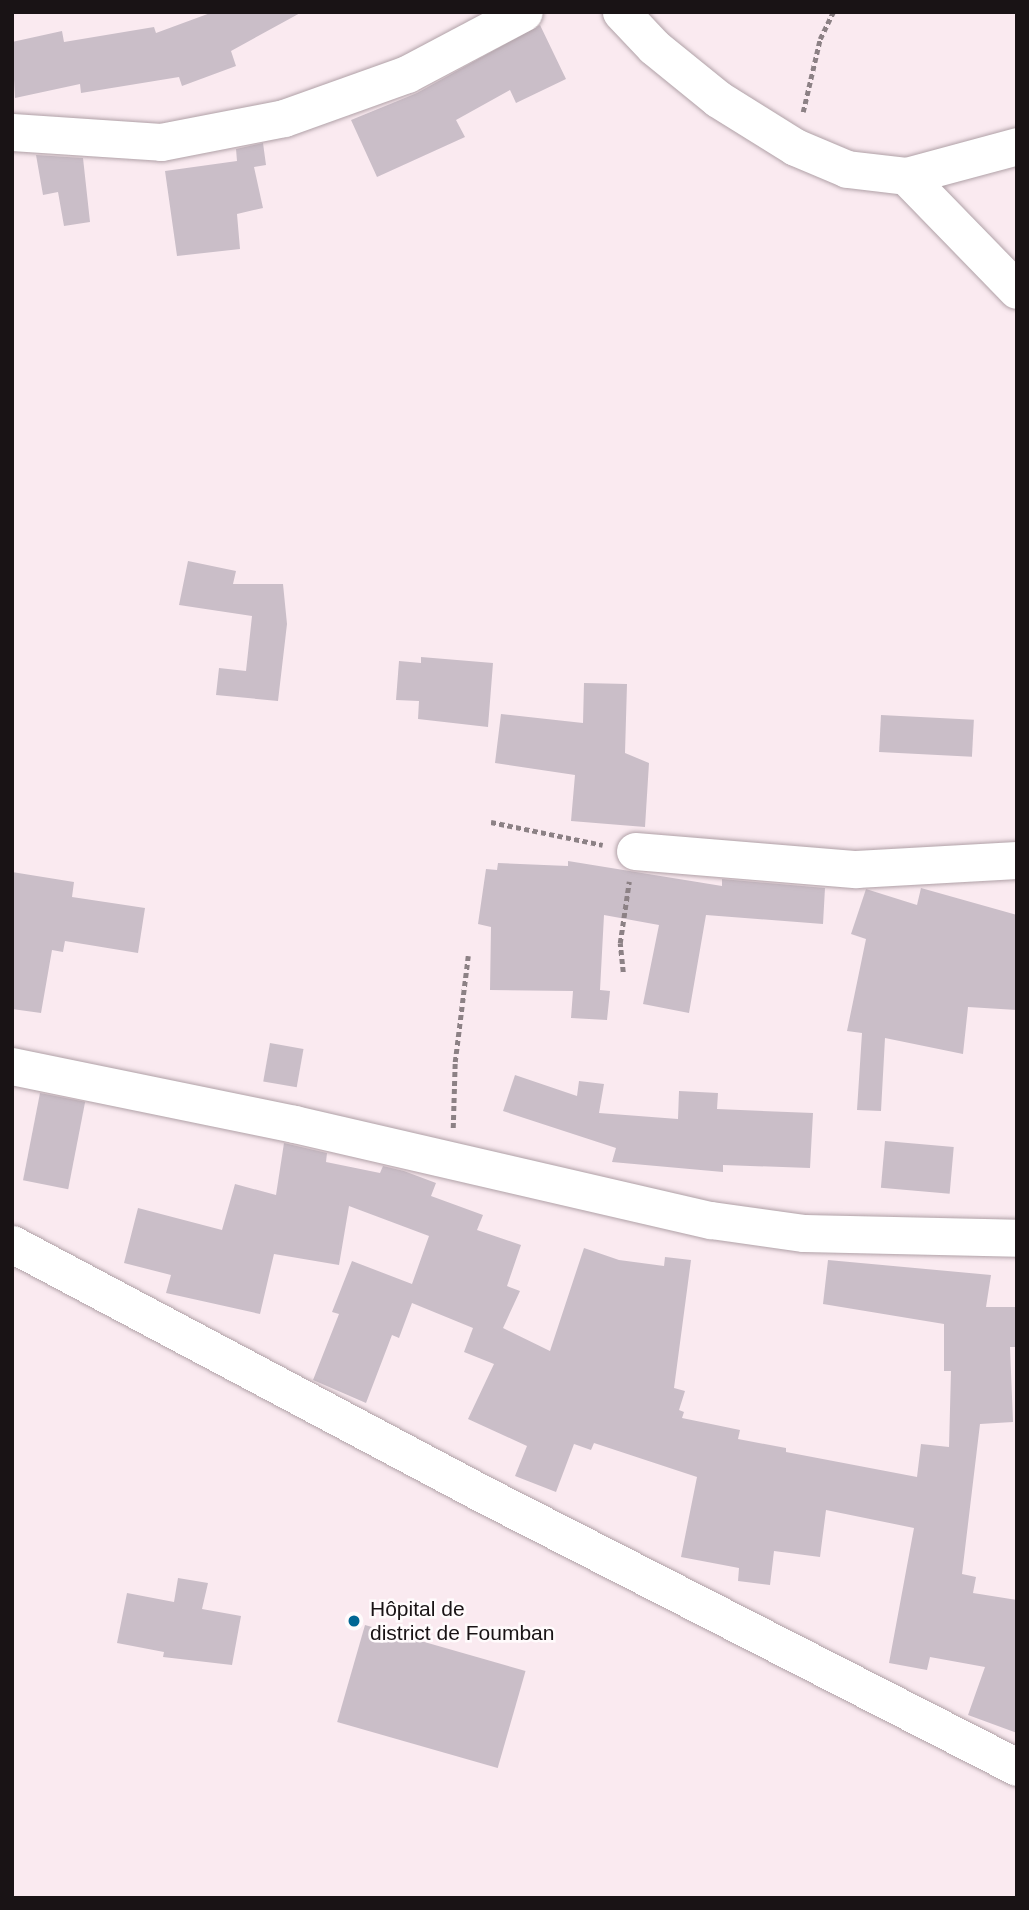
<!DOCTYPE html>
<meta charset="utf-8">
<style>
body{margin:0}
#map{position:relative;width:1029px;height:1910px;overflow:hidden;background:#faeaf0;font-family:Helvetica,sans-serif}
div>[style]{position:absolute}
.building>*{inset:0;background:#cabec8;transform-origin:0 0}
.path>*{height:4.5px;margin-top:-2.25px;transform-origin:0;background:repeating-linear-gradient(90deg,#8c8185 0 5px,transparent 0 8.5px)}
.roads{filter:drop-shadow(0 0 2px #b0a1a7) drop-shadow(0 0 2px #b0a1a7)}
.minor>*{height:37px;margin:-18.5px;padding:0 18.5px;transform-origin:18.5px;border-radius:18.5px;background:#fff}
.dots>*{width:19px;height:19px;translate:-50% -50%;box-sizing:border-box;border:4px solid #fffbfc;border-radius:50%}
span{translate:-50% -50%;white-space:nowrap;text-align:center;line-height:1.15;-webkit-text-stroke:5px #fffbfc;paint-order:stroke}
.poi-label{font-size:21px;color:#191315}
.left{translate:0 -50%;text-align:left}
.frame{position:absolute;inset:0;border:14px solid #191315;pointer-events:none}
</style>
<div id="map">
<div class="building">
<i style="clip-path:polygon(213px 12px,302px 12px,231px 51px,236px 66px,182px 86px,179px 77px,81px 93px,80px 84px,15px 98px,12px 42px,62px 31px,64px 42px,154px 27px,156px 33px)"></i>
<i style="clip-path:polygon(540px 25px,566px 79px,516px 103px,510px 90px,456px 120px,465px 137px,377px 177px,351px 120px,417px 93px)"></i>
<i style="clip-path:polygon(263px 143px,266px 165px,254px 167px,263px 208px,237px 214px,240px 249px,177px 256px,165px 171px,237px 161px,236px 149px)"></i>
<i style="clip-path:polygon(36px 155px,83px 158px,90px 222px,64px 226px,58px 192px,43px 195px)"></i>
<i style="clip-path:polygon(188px 561px,236px 571px,233px 584px,283px 584px,287px 624px,278px 701px,216px 695px,219px 668px,246px 671px,252px 616px,179px 605px)"></i>
<i style="clip-path:polygon(421px 657px,493px 663px,488px 727px,418px 719px,419px 701px,396px 700px,399px 661px,421px 663px)"></i>
<i style="clip-path:polygon(584px 683px,627px 684px,625px 753px,649px 763px,645px 827px,571px 821px,575px 775px,495px 763px,501px 714px,583px 723px)"></i>
<i style="left:881px;top:715px;width:93px;height:37px;rotate:3deg"></i>
<i style="clip-path:polygon(568px 861px,722px 886px,722px 879px,825px 888px,823px 924px,706px 915px,689px 1013px,643px 1004px,659px 925px,604px 915px,600px 990px,610px 991px,607px 1020px,571px 1018px,573px 991px,490px 990px,491px 927px,478px 924px,486px 869px,497px 870px,498px 863px,568px 866px)"></i>
<i style="clip-path:polygon(12px 872px,74px 882px,72px 897px,145px 908px,138px 953px,65px 941px,63px 952px,52px 950px,41px 1013px,12px 1009px)"></i>
<i style="clip-path:polygon(921px 888px,1017px 915px,1017px 1010px,968px 1007px,963px 1054px,885px 1038px,881px 1111px,857px 1110px,862px 1033px,847px 1031px,866px 939px,851px 934px,866px 889px,917px 905px)"></i>
<i style="left:270px;top:1043px;width:34px;height:39px;rotate:10deg"></i>
<i style="clip-path:polygon(515px 1075px,577px 1096px,579px 1081px,604px 1084px,599px 1113px,678px 1119px,679px 1091px,718px 1093px,717px 1109px,813px 1113px,810px 1168px,723px 1165px,723px 1172px,612px 1162px,616px 1148px,503px 1111px)"></i>
<i style="left:40px;top:1093px;width:46px;height:89px;rotate:11deg"></i>
<i style="left:885px;top:1141px;width:69px;height:47px;rotate:5deg"></i>
<i style="clip-path:polygon(284px 1143px,327px 1153px,326px 1162px,380px 1173px,383px 1166px,404px 1171px,436px 1183px,431px 1196px,483px 1215px,477px 1230px,521px 1245px,507px 1286px,520px 1291px,503px 1328px,550px 1351px,584px 1248px,619px 1260px,664px 1266px,665px 1257px,691px 1260px,674px 1388px,685px 1391px,679px 1410px,684px 1412px,682px 1418px,740px 1430px,738px 1439px,786px 1448px,786px 1452px,917px 1477px,921px 1444px,949px 1447px,951px 1371px,944px 1371px,944px 1324px,823px 1304px,828px 1260px,991px 1275px,986px 1307px,1017px 1307px,1017px 1347px,1010px 1347px,1013px 1422px,980px 1424px,962px 1574px,976px 1577px,973px 1593px,1017px 1600px,1017px 1733px,968px 1715px,985px 1667px,930px 1657px,927px 1670px,889px 1663px,914px 1528px,826px 1510px,820px 1557px,774px 1551px,770px 1585px,738px 1581px,739px 1568px,681px 1557px,697px 1477px,594px 1443px,591px 1450px,574px 1444px,556px 1492px,515px 1476px,527px 1446px,468px 1419px,494px 1364px,464px 1352px,473px 1328px,412px 1303px,399px 1338px,392px 1335px,366px 1403px,313px 1380px,339px 1314px,332px 1312px,352px 1261px,412px 1284px,429px 1236px,349px 1206px,339px 1265px,274px 1254px,260px 1314px,166px 1293px,171px 1275px,124px 1263px,138px 1208px,222px 1230px,235px 1184px,276px 1195px)"></i>
<i style="clip-path:polygon(178px 1578px,208px 1583px,202px 1609px,241px 1616px,232px 1665px,163px 1657px,164px 1652px,117px 1643px,127px 1593px,174px 1602px)"></i>
<i style="left:365px;top:1625px;width:167px;height:101px;rotate:16deg"></i>
</div>
<div class="path">
<i style="left:803px;top:112px;width:75px;rotate:-76.9deg"></i>
<i style="left:820px;top:39px;width:30px;rotate:-64deg"></i>
<i style="left:491px;top:822px;width:114px;rotate:11.6deg"></i>
<i style="left:623px;top:972px;width:29px;rotate:-96deg"></i>
<i style="left:620px;top:943px;width:62px;rotate:-81.6deg"></i>
<i style="left:453px;top:1128px;width:66px;rotate:-88.3deg"></i>
<i style="left:455px;top:1062px;width:107px;rotate:-83deg"></i>
</div>
<div class="roads">
<div class="minor">
<i style="left:621px;top:12px;width:48px;rotate:46.7deg"></i>
<i style="left:654px;top:47px;width:82px;rotate:39.1deg"></i>
<i style="left:718px;top:99px;width:91px;rotate:31.9deg"></i>
<i style="left:795px;top:147px;width:56px;rotate:22.9deg"></i>
<i style="left:847px;top:169px;width:59px;rotate:6.8deg"></i>
<i style="left:906px;top:176px;width:115px;rotate:-15.1deg"></i>
<i style="left:12px;top:132px;width:149px;rotate:3.8deg"></i>
<i style="left:161px;top:142px;width:125px;rotate:-11deg"></i>
<i style="left:284px;top:118px;width:131px;rotate:-19.7deg"></i>
<i style="left:407px;top:74px;width:132px;rotate:-27.9deg"></i>
<i style="left:906px;top:176px;width:159px;rotate:45.8deg"></i>
<i style="left:635px;top:851px;width:222px;rotate:4.7deg"></i>
<i style="left:856px;top:869px;width:161px;rotate:-3.2deg"></i>
<i style="left:12px;top:1066px;width:288px;rotate:11.6deg"></i>
<i style="left:294px;top:1124px;width:428px;rotate:13deg"></i>
<i style="left:711px;top:1220px;width:94px;rotate:8deg"></i>
<i style="left:804px;top:1233px;width:213px;rotate:1.3deg"></i>
<i style="left:12px;top:1244px;width:533px;rotate:27.96deg"></i>
<i style="left:483px;top:1494px;width:600px;rotate:27.08deg"></i>
</div>
</div>
<div class="dots">
<i style="left:354px;top:1621px;background:#006694"></i>
</div>
<div class="poi-label">
<span class="left" style="left:370px;top:1621px">Hôpital de<br>district de Foumban</span>
</div>
<div class="frame"></div>
</div>
